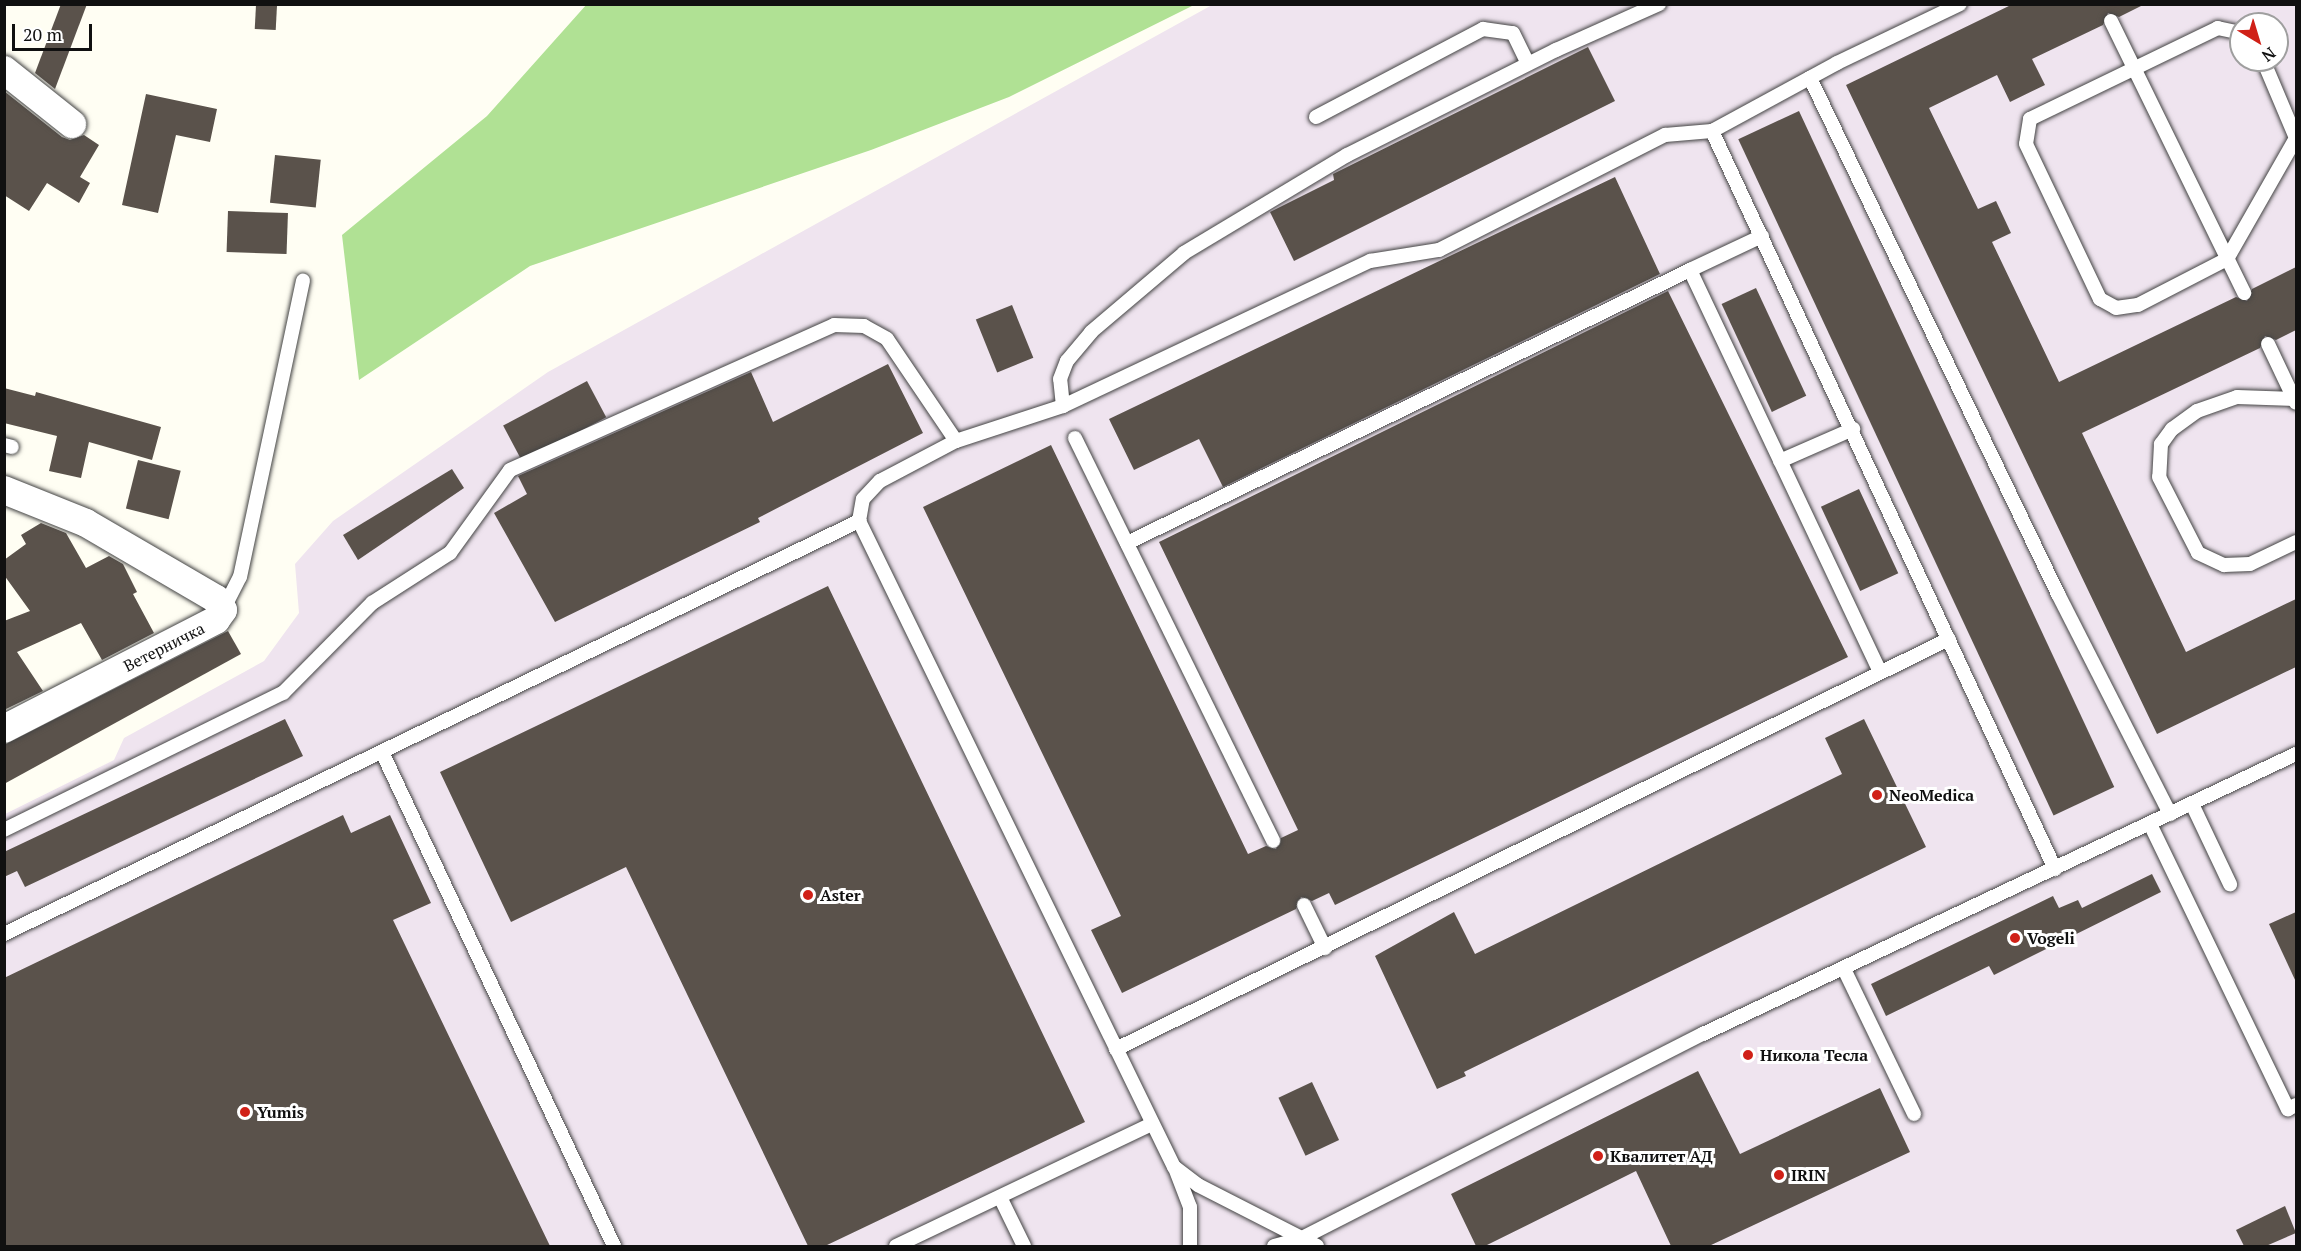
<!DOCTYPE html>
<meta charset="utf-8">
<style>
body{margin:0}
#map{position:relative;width:2301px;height:1251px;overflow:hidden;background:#fffef3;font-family:"PT Serif",serif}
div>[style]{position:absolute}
.industrial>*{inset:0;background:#efe4ef}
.forest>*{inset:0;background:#b0e194}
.building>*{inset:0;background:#5a524b;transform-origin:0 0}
.roads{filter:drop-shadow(0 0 2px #434343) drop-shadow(0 0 2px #434343)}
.lane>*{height:14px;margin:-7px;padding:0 7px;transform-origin:7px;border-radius:7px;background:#fff}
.street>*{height:28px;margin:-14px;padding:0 14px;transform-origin:14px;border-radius:14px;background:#fff}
.dots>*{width:16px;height:16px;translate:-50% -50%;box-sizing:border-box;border:3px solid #fff;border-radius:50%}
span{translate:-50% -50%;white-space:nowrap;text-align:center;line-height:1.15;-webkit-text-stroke:6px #fff;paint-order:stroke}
.street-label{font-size:16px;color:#101010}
.poi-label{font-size:16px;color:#101010;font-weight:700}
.left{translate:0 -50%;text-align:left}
.frame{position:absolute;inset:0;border:6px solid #101010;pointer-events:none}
.north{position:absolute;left:2229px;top:12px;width:60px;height:60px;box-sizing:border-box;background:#fff;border:2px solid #9f9f9f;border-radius:50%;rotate:142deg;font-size:16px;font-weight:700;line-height:24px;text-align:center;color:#101010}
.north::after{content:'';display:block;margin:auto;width:21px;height:27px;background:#d02017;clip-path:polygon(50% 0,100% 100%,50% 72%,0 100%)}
.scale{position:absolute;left:12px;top:24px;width:80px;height:27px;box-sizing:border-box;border:3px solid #101010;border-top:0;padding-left:8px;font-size:18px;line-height:21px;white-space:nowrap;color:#101010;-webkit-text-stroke:4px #fff;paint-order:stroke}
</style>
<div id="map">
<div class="industrial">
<i style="clip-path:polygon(evenodd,1212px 5px,2296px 5px,2296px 1246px,5px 1246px,5px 814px,114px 760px,124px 738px,264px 661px,299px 613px,295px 564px,333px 521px,548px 372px,1212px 5px,2241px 24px,2277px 24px,2277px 60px,2241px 60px,2241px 24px)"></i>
</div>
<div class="forest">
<i style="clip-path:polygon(587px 4px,1194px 4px,1194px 5px,1009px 97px,871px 150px,530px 266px,359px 380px,342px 235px,487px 116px)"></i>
</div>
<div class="building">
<i style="clip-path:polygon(61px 4px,87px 4px,55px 89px,35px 73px)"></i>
<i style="clip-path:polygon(2013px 4px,2145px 4px,2119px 17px,2108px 13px,2103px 25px,2032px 59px,2045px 85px,2010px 102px,1997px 75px,1929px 108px,1978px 209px,1996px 201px,2011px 233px,1992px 242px,2059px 382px,2236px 297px,2247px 301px,2252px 289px,2296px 267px,2296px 330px,2276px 340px,2265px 336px,2260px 348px,2082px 433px,2186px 652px,2296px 599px,2296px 667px,2157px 734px,1846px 85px)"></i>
<i style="left:256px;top:5px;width:21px;height:24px;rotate:3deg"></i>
<i style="clip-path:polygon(1588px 47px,1615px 101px,1294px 261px,1270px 212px,1334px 180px,1333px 174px)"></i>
<i style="clip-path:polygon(4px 91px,62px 137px,70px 140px,84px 135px,99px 145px,80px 177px,90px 183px,79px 203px,47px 183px,29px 211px,4px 195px)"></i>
<i style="clip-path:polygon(146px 94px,217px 109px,210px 142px,176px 135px,158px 213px,122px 205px)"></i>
<i style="left:1799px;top:111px;width:746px;height:67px;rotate:65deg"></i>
<i style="left:275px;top:155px;width:46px;height:48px;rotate:6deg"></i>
<i style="clip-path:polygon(1615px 177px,1660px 274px,1223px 487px,1199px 439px,1134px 470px,1109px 419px)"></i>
<i style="left:228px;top:211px;width:60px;height:41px;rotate:2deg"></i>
<i style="left:1756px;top:288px;width:119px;height:38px;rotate:65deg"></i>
<i style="clip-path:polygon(1668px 291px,1848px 657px,1335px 905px,1329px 893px,1312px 901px,1301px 897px,1296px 909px,1122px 993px,1091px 930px,1121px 916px,923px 507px,1051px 445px,1248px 854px,1266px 846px,1276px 849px,1281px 838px,1298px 830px,1159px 542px)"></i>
<i style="left:1012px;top:305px;width:57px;height:39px;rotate:68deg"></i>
<i style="clip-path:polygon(888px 364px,923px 433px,758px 518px,760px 522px,555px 622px,494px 513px,527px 494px,518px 476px,751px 372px,773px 422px)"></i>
<i style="left:587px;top:381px;width:41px;height:95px;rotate:62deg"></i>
<i style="clip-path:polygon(4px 388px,35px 396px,36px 392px,161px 427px,152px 460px,89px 442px,81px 478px,49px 471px,57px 436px,4px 423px)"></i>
<i style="left:138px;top:460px;width:44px;height:50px;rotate:14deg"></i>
<i style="clip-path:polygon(452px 469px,464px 488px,358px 560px,343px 535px)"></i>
<i style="left:1859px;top:489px;width:93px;height:42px;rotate:65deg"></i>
<i style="clip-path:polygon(41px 523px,66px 533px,86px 568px,109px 556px,123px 564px,137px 592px,133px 594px,154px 633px,102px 660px,81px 623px,17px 652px,43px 691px,4px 710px,4px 621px,30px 611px,4px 575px,4px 560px,26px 544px,21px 535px)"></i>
<i style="clip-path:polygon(828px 586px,1085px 1122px,825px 1246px,808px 1246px,626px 867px,511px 922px,440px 772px)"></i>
<i style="clip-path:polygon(228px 631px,241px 654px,4px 784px,4px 745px)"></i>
<i style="clip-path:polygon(285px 719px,303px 756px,25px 887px,17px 871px,4px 877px,4px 852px)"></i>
<i style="clip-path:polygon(1864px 719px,1926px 847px,1464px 1072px,1466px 1076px,1437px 1089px,1375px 956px,1454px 912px,1475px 954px,1842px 774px,1825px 738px)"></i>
<i style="clip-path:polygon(343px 815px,351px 833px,390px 815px,431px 903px,393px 920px,550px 1246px,4px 1246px,4px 978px)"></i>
<i style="clip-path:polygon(2152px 874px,2161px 892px,1994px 975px,1989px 966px,1886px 1016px,1871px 984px,2053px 896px,2059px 908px,2078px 900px,2082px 908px)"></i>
<i style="clip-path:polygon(2296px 912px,2296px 982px,2269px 924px)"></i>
<i style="clip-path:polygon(1698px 1071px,1740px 1154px,1880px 1088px,1910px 1152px,1709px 1246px,1671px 1246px,1636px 1171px,1485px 1246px,1476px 1246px,1451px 1194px)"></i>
<i style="left:1312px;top:1082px;width:64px;height:37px;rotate:65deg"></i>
<i style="clip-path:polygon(2285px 1206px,2296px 1233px,2266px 1246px,2244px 1246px,2236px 1230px)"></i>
</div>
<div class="roads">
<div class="lane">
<i style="left:2111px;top:21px;width:303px;rotate:63.9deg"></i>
<i style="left:2241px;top:33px;width:24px;rotate:-168deg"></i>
<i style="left:2218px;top:28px;width:209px;rotate:154.2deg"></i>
<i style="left:2030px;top:119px;width:25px;rotate:99deg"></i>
<i style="left:2026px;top:144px;width:172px;rotate:64.5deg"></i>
<i style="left:2100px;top:299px;width:18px;rotate:29deg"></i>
<i style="left:2116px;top:308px;width:22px;rotate:-8deg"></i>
<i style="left:2138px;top:305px;width:100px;rotate:-27.3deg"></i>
<i style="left:2227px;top:259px;width:139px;rotate:-60.3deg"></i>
<i style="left:2296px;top:138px;width:85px;rotate:-112.9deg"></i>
<i style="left:1810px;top:78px;width:573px;rotate:64.33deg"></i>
<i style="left:2058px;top:594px;width:247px;rotate:63deg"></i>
<i style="left:1316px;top:117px;width:189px;rotate:-27.8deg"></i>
<i style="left:1483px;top:29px;width:30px;rotate:8deg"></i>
<i style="left:1513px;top:33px;width:34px;rotate:64deg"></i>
<i style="left:1712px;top:131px;width:814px;rotate:65.07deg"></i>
<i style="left:1762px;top:236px;width:80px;rotate:154.7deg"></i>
<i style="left:1690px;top:270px;width:445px;rotate:64.7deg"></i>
<i style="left:2268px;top:344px;width:65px;rotate:64.6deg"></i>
<i style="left:2295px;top:399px;width:58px;rotate:-178deg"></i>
<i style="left:2237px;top:397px;width:42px;rotate:160.7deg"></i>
<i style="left:2197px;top:411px;width:31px;rotate:144deg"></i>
<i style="left:2172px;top:429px;width:19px;rotate:126deg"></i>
<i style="left:2161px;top:444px;width:33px;rotate:93deg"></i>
<i style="left:2159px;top:477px;width:85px;rotate:62.8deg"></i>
<i style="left:2198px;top:553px;width:29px;rotate:25deg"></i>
<i style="left:2224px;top:565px;width:26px;rotate:-2deg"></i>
<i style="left:2250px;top:564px;width:51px;rotate:-25.6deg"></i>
<i style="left:1063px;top:406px;width:27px;rotate:-96deg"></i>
<i style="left:1060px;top:379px;width:19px;rotate:-69deg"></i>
<i style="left:1067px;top:361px;width:38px;rotate:-50deg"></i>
<i style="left:1091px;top:332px;width:122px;rotate:-40.3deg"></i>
<i style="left:1184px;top:253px;width:190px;rotate:-31deg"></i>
<i style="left:1347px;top:155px;width:234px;rotate:-26.7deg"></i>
<i style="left:1556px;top:50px;width:113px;rotate:-24.1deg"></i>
<i style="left:1075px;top:438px;width:449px;rotate:63.8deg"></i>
<i style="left:4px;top:445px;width:8px;rotate:14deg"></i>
<i style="left:1780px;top:461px;width:80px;rotate:-23.7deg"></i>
<i style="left:1127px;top:543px;width:626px;rotate:-25.87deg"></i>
<i style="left:223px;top:610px;width:37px;rotate:-63deg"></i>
<i style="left:240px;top:577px;width:303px;rotate:-78deg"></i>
<i style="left:382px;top:752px;width:546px;rotate:64.84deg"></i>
<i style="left:2192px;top:804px;width:89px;rotate:64.6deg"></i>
<i style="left:2150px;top:824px;width:317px;rotate:64.2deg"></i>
<i style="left:2288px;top:1109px;width:9px;rotate:-27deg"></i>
<i style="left:4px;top:830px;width:311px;rotate:-26.2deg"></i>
<i style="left:283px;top:693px;width:127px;rotate:-45.3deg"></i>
<i style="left:372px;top:603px;width:93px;rotate:-32.7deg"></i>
<i style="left:450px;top:553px;width:102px;rotate:-54.1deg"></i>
<i style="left:510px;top:470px;width:355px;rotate:-24.1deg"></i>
<i style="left:834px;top:325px;width:30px;rotate:2deg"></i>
<i style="left:864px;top:326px;width:26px;rotate:29deg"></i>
<i style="left:887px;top:339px;width:123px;rotate:55.9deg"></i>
<i style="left:1304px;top:905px;width:48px;rotate:64deg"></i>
<i style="left:4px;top:934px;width:950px;rotate:-25.78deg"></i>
<i style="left:1844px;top:969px;width:161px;rotate:64.2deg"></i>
<i style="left:1116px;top:1049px;width:928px;rotate:-26.21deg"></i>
<i style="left:1175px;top:1168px;width:42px;rotate:69deg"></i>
<i style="left:1190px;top:1207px;width:39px;rotate:90deg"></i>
<i style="left:1000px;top:1197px;width:55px;rotate:63.9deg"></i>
<i style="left:896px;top:1246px;width:284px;rotate:-25.5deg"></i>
<i style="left:1274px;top:1246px;width:27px;rotate:-15deg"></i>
<i style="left:1300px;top:1239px;width:452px;rotate:-27deg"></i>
<i style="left:1703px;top:1034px;width:656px;rotate:-25.28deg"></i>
<i style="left:1317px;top:1246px;width:134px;rotate:-152.9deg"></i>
<i style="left:1198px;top:1185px;width:30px;rotate:-143deg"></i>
<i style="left:1174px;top:1167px;width:719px;rotate:-115.99deg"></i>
<i style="left:859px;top:521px;width:22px;rotate:-80deg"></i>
<i style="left:863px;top:499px;width:25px;rotate:-47deg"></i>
<i style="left:880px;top:481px;width:86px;rotate:-27.8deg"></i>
<i style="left:956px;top:441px;width:113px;rotate:-18.1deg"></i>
<i style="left:1063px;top:406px;width:340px;rotate:-25.3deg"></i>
<i style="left:1370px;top:261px;width:70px;rotate:-9.1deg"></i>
<i style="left:1439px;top:250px;width:254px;rotate:-27deg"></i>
<i style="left:1665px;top:135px;width:47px;rotate:-4.9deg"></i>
<i style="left:1712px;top:131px;width:142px;rotate:-28.5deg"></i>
<i style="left:1837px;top:63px;width:136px;rotate:-25.6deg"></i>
</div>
<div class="street">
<i style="left:4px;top:70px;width:87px;rotate:38.5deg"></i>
<i style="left:4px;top:490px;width:88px;rotate:21.9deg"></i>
<i style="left:86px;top:523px;width:151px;rotate:30.3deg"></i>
<i style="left:216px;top:599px;width:13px;rotate:58deg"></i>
<i style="left:223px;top:610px;width:12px;rotate:125deg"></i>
<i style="left:216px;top:620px;width:238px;rotate:152.8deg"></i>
</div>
</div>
<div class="dots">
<i style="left:1877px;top:795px;background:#d02017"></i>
<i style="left:808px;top:895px;background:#d02017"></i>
<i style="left:2015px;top:938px;background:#d02017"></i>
<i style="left:1748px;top:1055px;background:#d02017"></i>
<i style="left:245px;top:1112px;background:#d02017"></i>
<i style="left:1598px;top:1156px;background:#d02017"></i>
<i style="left:1779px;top:1175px;background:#d02017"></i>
</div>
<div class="street-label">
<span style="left:164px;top:647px;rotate:-27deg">Ветерничка</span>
</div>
<div class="poi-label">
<span class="left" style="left:1889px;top:795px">NeoMedica</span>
<span class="left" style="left:820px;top:895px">Aster</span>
<span class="left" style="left:2027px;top:938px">Vogeli</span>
<span class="left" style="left:1760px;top:1055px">Никола Тесла</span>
<span class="left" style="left:257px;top:1112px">Yumis</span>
<span class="left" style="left:1610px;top:1156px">Квалитет АД</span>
<span class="left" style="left:1791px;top:1175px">IRIN</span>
</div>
<div class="frame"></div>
<div class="north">N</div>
<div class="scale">20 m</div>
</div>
